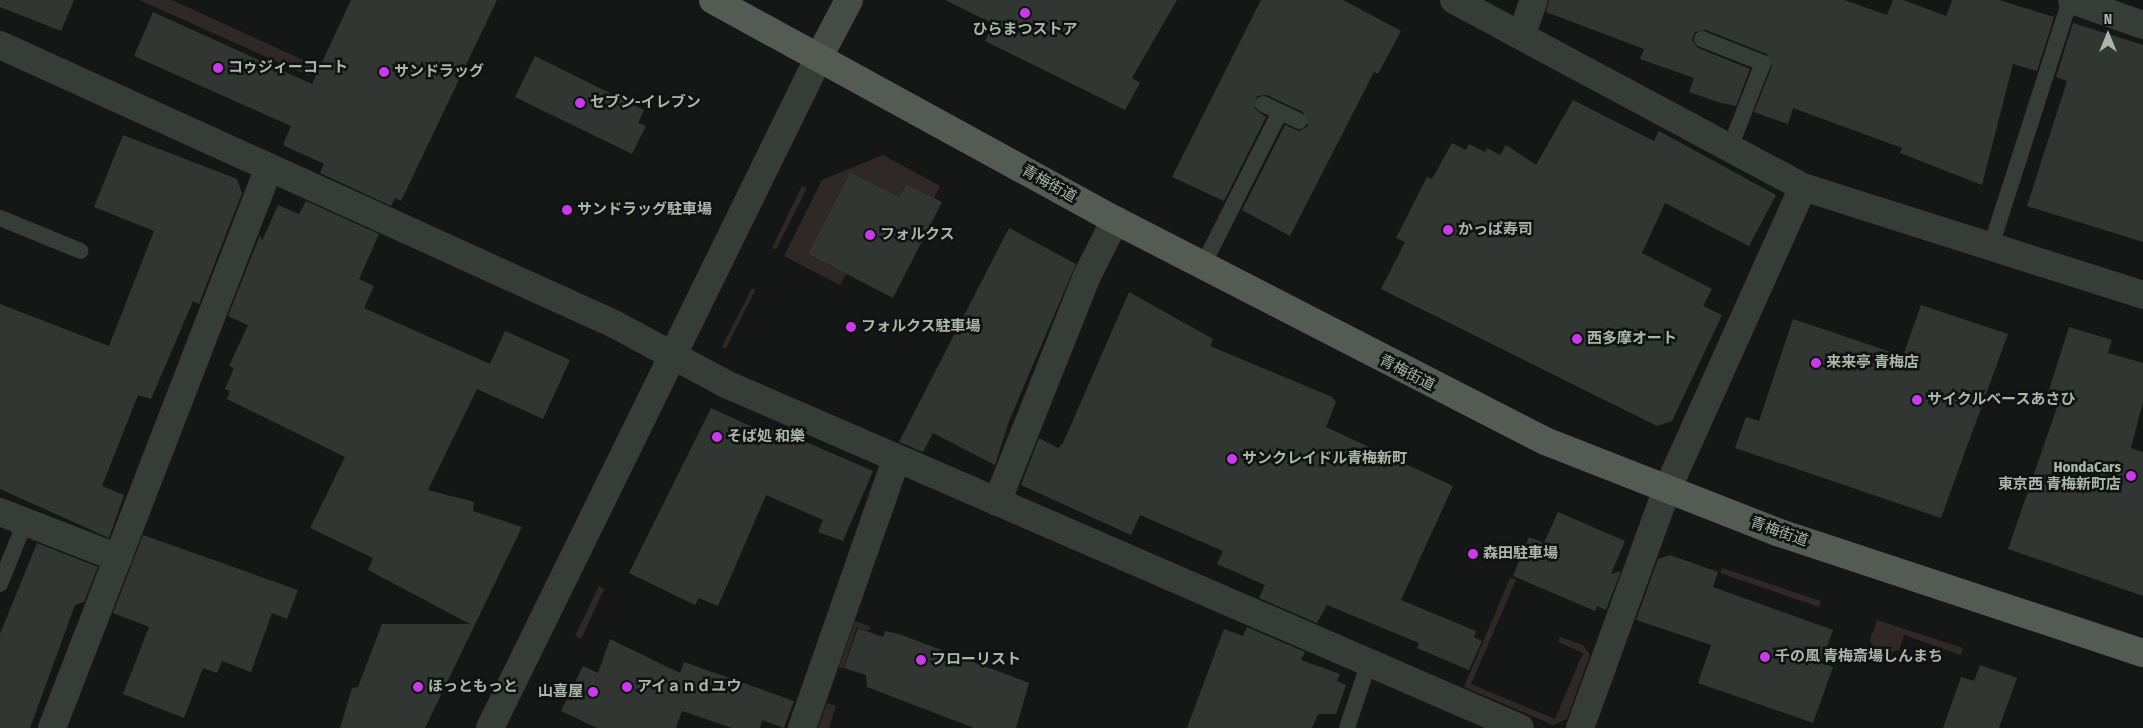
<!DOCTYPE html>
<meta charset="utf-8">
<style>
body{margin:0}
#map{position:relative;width:2143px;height:728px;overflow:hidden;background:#151716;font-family:"Fira Sans Condensed","Noto Sans JP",sans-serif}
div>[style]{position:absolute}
.green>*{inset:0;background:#2f2826;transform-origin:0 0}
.building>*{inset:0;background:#323633}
.service>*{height:16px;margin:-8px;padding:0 8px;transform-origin:8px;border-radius:8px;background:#363c36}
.minor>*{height:28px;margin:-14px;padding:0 14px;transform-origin:14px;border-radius:14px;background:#363c36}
.tertiary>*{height:28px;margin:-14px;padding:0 14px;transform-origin:14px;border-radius:14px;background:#363c36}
.secondary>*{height:28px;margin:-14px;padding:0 14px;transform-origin:14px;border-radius:14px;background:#454c45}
.primary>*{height:28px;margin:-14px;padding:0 14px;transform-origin:14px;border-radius:14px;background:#535b53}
.dots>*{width:14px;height:14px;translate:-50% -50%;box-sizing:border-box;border:2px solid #101211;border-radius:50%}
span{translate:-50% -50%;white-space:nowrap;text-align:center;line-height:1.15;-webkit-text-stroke:5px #101211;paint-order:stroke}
.poi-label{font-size:15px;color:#aab7a8;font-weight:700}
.left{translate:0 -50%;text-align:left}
.right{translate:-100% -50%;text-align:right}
.street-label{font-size:15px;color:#aab7a8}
.north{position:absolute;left:2083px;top:10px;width:50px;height:50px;-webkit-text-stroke:4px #101211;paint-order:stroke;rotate:0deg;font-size:14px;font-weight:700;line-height:20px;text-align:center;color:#aab7a8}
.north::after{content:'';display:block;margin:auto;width:18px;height:22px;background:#aab7a8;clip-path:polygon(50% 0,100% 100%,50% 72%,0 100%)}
</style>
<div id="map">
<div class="green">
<i style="clip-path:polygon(139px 0,172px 0,314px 65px,309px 76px)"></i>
<i style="clip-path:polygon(883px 155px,940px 186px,934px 198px,906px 184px,900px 197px,850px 172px,808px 254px,846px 274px,840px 285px,784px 256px,822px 180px)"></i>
<i style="clip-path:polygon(802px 186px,807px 188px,776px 249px,772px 248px)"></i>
<i style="left:752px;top:288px;width:4px;height:66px;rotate:27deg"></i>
<i style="clip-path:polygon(1722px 568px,1821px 601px,1819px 607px,1720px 573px)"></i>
<i style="clip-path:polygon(1510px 578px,1516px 580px,1471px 684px,1555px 719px,1583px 653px,1558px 642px,1560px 637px,1583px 645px,1590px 655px,1567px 719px,1553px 725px,1464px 687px)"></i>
<i style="clip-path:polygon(599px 586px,604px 589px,581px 639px,575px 636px)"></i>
<i style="clip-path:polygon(1877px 620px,1963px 648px,1961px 655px,1904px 635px,1899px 650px,1892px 652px,1872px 646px,1870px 640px)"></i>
<i style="clip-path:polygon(855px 621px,871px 627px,869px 631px,857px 627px,843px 669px,839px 667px)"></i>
<i style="clip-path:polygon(827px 703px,836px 706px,829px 728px,818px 728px)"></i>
</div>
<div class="building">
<i style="clip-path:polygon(0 0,74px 0,61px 31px,0 7px)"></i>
<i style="clip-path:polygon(351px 0,497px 0,401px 201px,395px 198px,391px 206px,320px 173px,324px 164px,283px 145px,291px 126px,134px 56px,153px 12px,312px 84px)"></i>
<i style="clip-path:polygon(945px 0,1177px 0,1132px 78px,1140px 83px,1125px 110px,985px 41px,994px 24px)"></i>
<i style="clip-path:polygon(1261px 0,1343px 0,1401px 31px,1378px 74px,1374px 72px,1290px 236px,1242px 210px,1285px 125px,1299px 131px,1308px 126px,1303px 112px,1267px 95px,1257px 96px,1255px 109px,1266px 117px,1224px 201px,1172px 177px)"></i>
<i style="clip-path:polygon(1549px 0,1844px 0,1887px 15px,1893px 0,1903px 0,1946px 16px,1952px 0,1999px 0,2054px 17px,2037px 71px,2013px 64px,1982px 185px,1900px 153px,1902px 148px,1793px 108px,1788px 124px,1754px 112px,1772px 66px,1767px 54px,1706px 30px,1695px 32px,1692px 40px,1698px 48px,1750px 69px,1736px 106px,1721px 103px,1689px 92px,1694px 78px,1640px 59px,1644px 49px,1546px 12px)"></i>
<i style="clip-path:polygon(2073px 23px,2143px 45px,2143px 242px,2027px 206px,2067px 81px,2056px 77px)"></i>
<i style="clip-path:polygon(535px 56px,644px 110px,638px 123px,646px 126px,632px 154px,515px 97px)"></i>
<i style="clip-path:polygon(1573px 100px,1654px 141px,1659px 131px,1776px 195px,1749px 246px,1665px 203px,1642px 253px,1712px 289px,1703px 306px,1722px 315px,1672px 421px,1657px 426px,1381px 289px,1405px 242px,1396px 238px,1427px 177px,1432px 179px,1452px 143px,1466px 150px,1469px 144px,1485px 152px,1487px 148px,1500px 155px,1506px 145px,1536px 165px)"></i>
<i style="clip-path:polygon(123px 135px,237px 179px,242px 193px,199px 304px,193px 301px,151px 399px,138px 395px,102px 486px,124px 495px,109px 538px,0 489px,0 304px,109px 346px,154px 231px,94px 207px)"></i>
<i style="clip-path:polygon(850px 172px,900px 197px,906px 184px,942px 202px,893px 298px,808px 254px)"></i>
<i style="clip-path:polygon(306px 201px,379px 234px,359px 279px,374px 286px,364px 308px,490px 364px,505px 331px,570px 360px,543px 419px,477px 389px,428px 490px,474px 502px,473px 511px,522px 527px,425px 728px,340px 728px,352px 688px,358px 687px,382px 624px,470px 624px,368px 570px,373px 558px,310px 528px,345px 457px,227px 399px,230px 391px,225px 389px,234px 368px,229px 366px,248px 325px,228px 316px,260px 235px,262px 241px,278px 205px,299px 214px)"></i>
<i style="clip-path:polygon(1009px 228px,1076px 264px,1009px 421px,995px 465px,933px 433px,923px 452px,899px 442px)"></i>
<i style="clip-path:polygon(1129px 292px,1213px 339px,1210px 346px,1332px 397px,1336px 402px,1326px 427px,1453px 486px,1401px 600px,1476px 631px,1474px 637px,1482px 641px,1469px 670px,1417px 648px,1419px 643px,1327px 605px,1317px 623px,1259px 598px,1265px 585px,1217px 564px,1223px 551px,1140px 515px,1131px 535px,1021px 485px,1039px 438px,1058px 448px,1063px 443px)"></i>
<i style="clip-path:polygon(1921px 305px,2008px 334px,1941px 518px,1735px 448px,1746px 417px,1759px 421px,1793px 319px,1903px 356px)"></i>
<i style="clip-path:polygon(2069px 327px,2112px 340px,2108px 353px,2143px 363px,2143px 402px,2131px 448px,2143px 452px,2143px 596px,2008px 549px,2061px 396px,2048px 393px)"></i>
<i style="clip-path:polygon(711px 408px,757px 429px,767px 431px,769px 426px,873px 471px,843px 541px,818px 532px,823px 520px,766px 495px,718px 606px,699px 598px,695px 605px,629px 573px)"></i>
<i style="clip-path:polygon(1558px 512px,1625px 541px,1611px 574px,1621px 571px,1606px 610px,1597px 606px,1595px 611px,1513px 576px,1529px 537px,1544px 543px)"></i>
<i style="clip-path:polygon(143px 535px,298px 590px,287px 619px,272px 613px,251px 672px,222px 661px,217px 673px,203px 668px,184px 718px,123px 694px,149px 627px,113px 613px)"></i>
<i style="clip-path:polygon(37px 543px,98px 567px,84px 602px,75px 605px,30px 728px,0 728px,0 634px)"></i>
<i style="clip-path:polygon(1670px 555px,1718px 572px,1713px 587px,1833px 630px,1821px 663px,1833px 667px,1813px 723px,1698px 683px,1711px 645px,1636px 620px,1658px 559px)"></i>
<i style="clip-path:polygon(1247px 627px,1305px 652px,1301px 660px,1340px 674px,1337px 681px,1346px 685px,1336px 714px,1318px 714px,1312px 728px,1187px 728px,1224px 629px,1243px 636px)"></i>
<i style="clip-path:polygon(858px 628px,883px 637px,885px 631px,899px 634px,1029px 683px,1016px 728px,974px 728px,867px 687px,866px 675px,844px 668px)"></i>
<i style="clip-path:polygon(610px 639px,680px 673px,684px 662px,794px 701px,784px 728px,762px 720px,760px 728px,732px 728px,682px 711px,676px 728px,597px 728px,561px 711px,583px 666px,598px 673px)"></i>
<i style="clip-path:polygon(1980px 665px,2017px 678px,1999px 728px,1943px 728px,1961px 677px,1974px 681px)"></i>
</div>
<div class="service">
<i style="left:1702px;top:39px;width:66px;rotate:21.5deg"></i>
<i style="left:1763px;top:63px;width:88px;rotate:111.3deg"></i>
<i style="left:1263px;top:104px;width:40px;rotate:25deg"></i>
<i style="left:0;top:218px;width:87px;rotate:22.2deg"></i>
<i style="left:1991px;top:246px;width:258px;rotate:-72.2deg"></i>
<i style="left:1203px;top:265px;width:171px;rotate:-63.3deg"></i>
<i style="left:0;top:584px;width:67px;rotate:-68deg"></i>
<i style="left:1347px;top:728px;width:70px;rotate:-71.6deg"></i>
</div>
<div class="minor">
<i style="left:1454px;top:0;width:396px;rotate:28.2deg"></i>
<i style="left:1803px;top:187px;width:357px;rotate:17.6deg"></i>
<i style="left:2072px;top:0;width:75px;rotate:19.4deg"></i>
<i style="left:1522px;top:34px;width:36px;rotate:-71deg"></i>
<i style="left:0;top:45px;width:674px;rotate:24.44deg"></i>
<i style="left:614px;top:324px;width:129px;rotate:28.2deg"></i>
<i style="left:728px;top:385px;width:863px;rotate:23.42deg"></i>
<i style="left:997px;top:502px;width:243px;rotate:-68.3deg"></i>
<i style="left:1087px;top:276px;width:63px;rotate:-63.4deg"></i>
<i style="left:0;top:512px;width:127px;rotate:21.3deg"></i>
<i style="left:52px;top:728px;width:598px;rotate:-68.84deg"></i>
<i style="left:802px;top:728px;width:285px;rotate:-70.7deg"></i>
<i style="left:1580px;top:728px;width:251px;rotate:-70deg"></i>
<i style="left:1666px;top:492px;width:334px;rotate:-65.8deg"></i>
</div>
<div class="tertiary">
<i style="left:490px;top:728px;width:747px;rotate:-63.88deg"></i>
</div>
<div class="secondary">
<i style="left:819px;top:57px;width:64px;rotate:-62.2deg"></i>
</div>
<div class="primary">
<i style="left:713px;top:0;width:458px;rotate:28.7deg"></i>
<i style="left:1115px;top:220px;width:483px;rotate:27.2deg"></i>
<i style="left:1545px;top:441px;width:249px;rotate:21.4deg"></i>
<i style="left:1777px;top:532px;width:385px;rotate:18.3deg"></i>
</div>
<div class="dots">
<i style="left:1025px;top:13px;background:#cc39ec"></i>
<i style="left:218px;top:68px;background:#cc39ec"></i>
<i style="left:384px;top:72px;background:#cc39ec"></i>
<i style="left:580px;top:103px;background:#cc39ec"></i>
<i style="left:567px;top:210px;background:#cc39ec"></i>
<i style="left:1448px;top:230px;background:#cc39ec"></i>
<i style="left:870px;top:235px;background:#cc39ec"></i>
<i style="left:851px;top:327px;background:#cc39ec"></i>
<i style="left:1577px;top:339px;background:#cc39ec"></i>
<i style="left:1816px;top:363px;background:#cc39ec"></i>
<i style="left:1917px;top:400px;background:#cc39ec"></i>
<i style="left:717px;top:437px;background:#cc39ec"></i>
<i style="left:1232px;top:459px;background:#cc39ec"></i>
<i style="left:2131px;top:476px;background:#cc39ec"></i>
<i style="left:1473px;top:554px;background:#cc39ec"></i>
<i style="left:1765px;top:657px;background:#cc39ec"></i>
<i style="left:921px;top:660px;background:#cc39ec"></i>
<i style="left:418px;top:687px;background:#cc39ec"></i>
<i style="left:627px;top:687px;background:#cc39ec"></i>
<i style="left:593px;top:692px;background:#cc39ec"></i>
</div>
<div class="poi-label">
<span style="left:1025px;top:30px">ひらまつストア</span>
<span class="left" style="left:228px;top:68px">コゥジィーコート</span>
<span class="left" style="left:394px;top:72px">サンドラッグ</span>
<span class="left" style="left:590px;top:103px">セブン-イレブン</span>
<span class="left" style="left:577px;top:210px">サンドラッグ駐車場</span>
<span class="left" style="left:1458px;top:230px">かっぱ寿司</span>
<span class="left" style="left:880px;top:235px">フォルクス</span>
<span class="left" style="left:861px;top:327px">フォルクス駐車場</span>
<span class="left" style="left:1587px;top:339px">西多摩オート</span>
<span class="left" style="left:1826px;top:363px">来来亭 青梅店</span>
<span class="left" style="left:1927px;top:400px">サイクルベースあさひ</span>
<span class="left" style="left:727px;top:437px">そば処 和樂</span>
<span class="left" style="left:1242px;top:459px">サンクレイドル青梅新町</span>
<span class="right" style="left:2121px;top:476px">HondaCars<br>東京西 青梅新町店</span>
<span class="left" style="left:1483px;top:554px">森田駐車場</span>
<span class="left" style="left:1775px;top:657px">千の風 青梅斎場しんまち</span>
<span class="left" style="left:931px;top:660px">フローリスト</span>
<span class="left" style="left:428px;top:687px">ほっともっと</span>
<span class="left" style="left:637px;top:687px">アイａｎｄユウ</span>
<span class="right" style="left:583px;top:692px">山喜屋</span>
</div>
<div class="street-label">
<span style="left:1049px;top:184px;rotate:29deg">青梅街道</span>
<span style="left:1407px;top:373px;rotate:27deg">青梅街道</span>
<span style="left:1779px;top:532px;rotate:19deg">青梅街道</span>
</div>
<div class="north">N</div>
</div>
